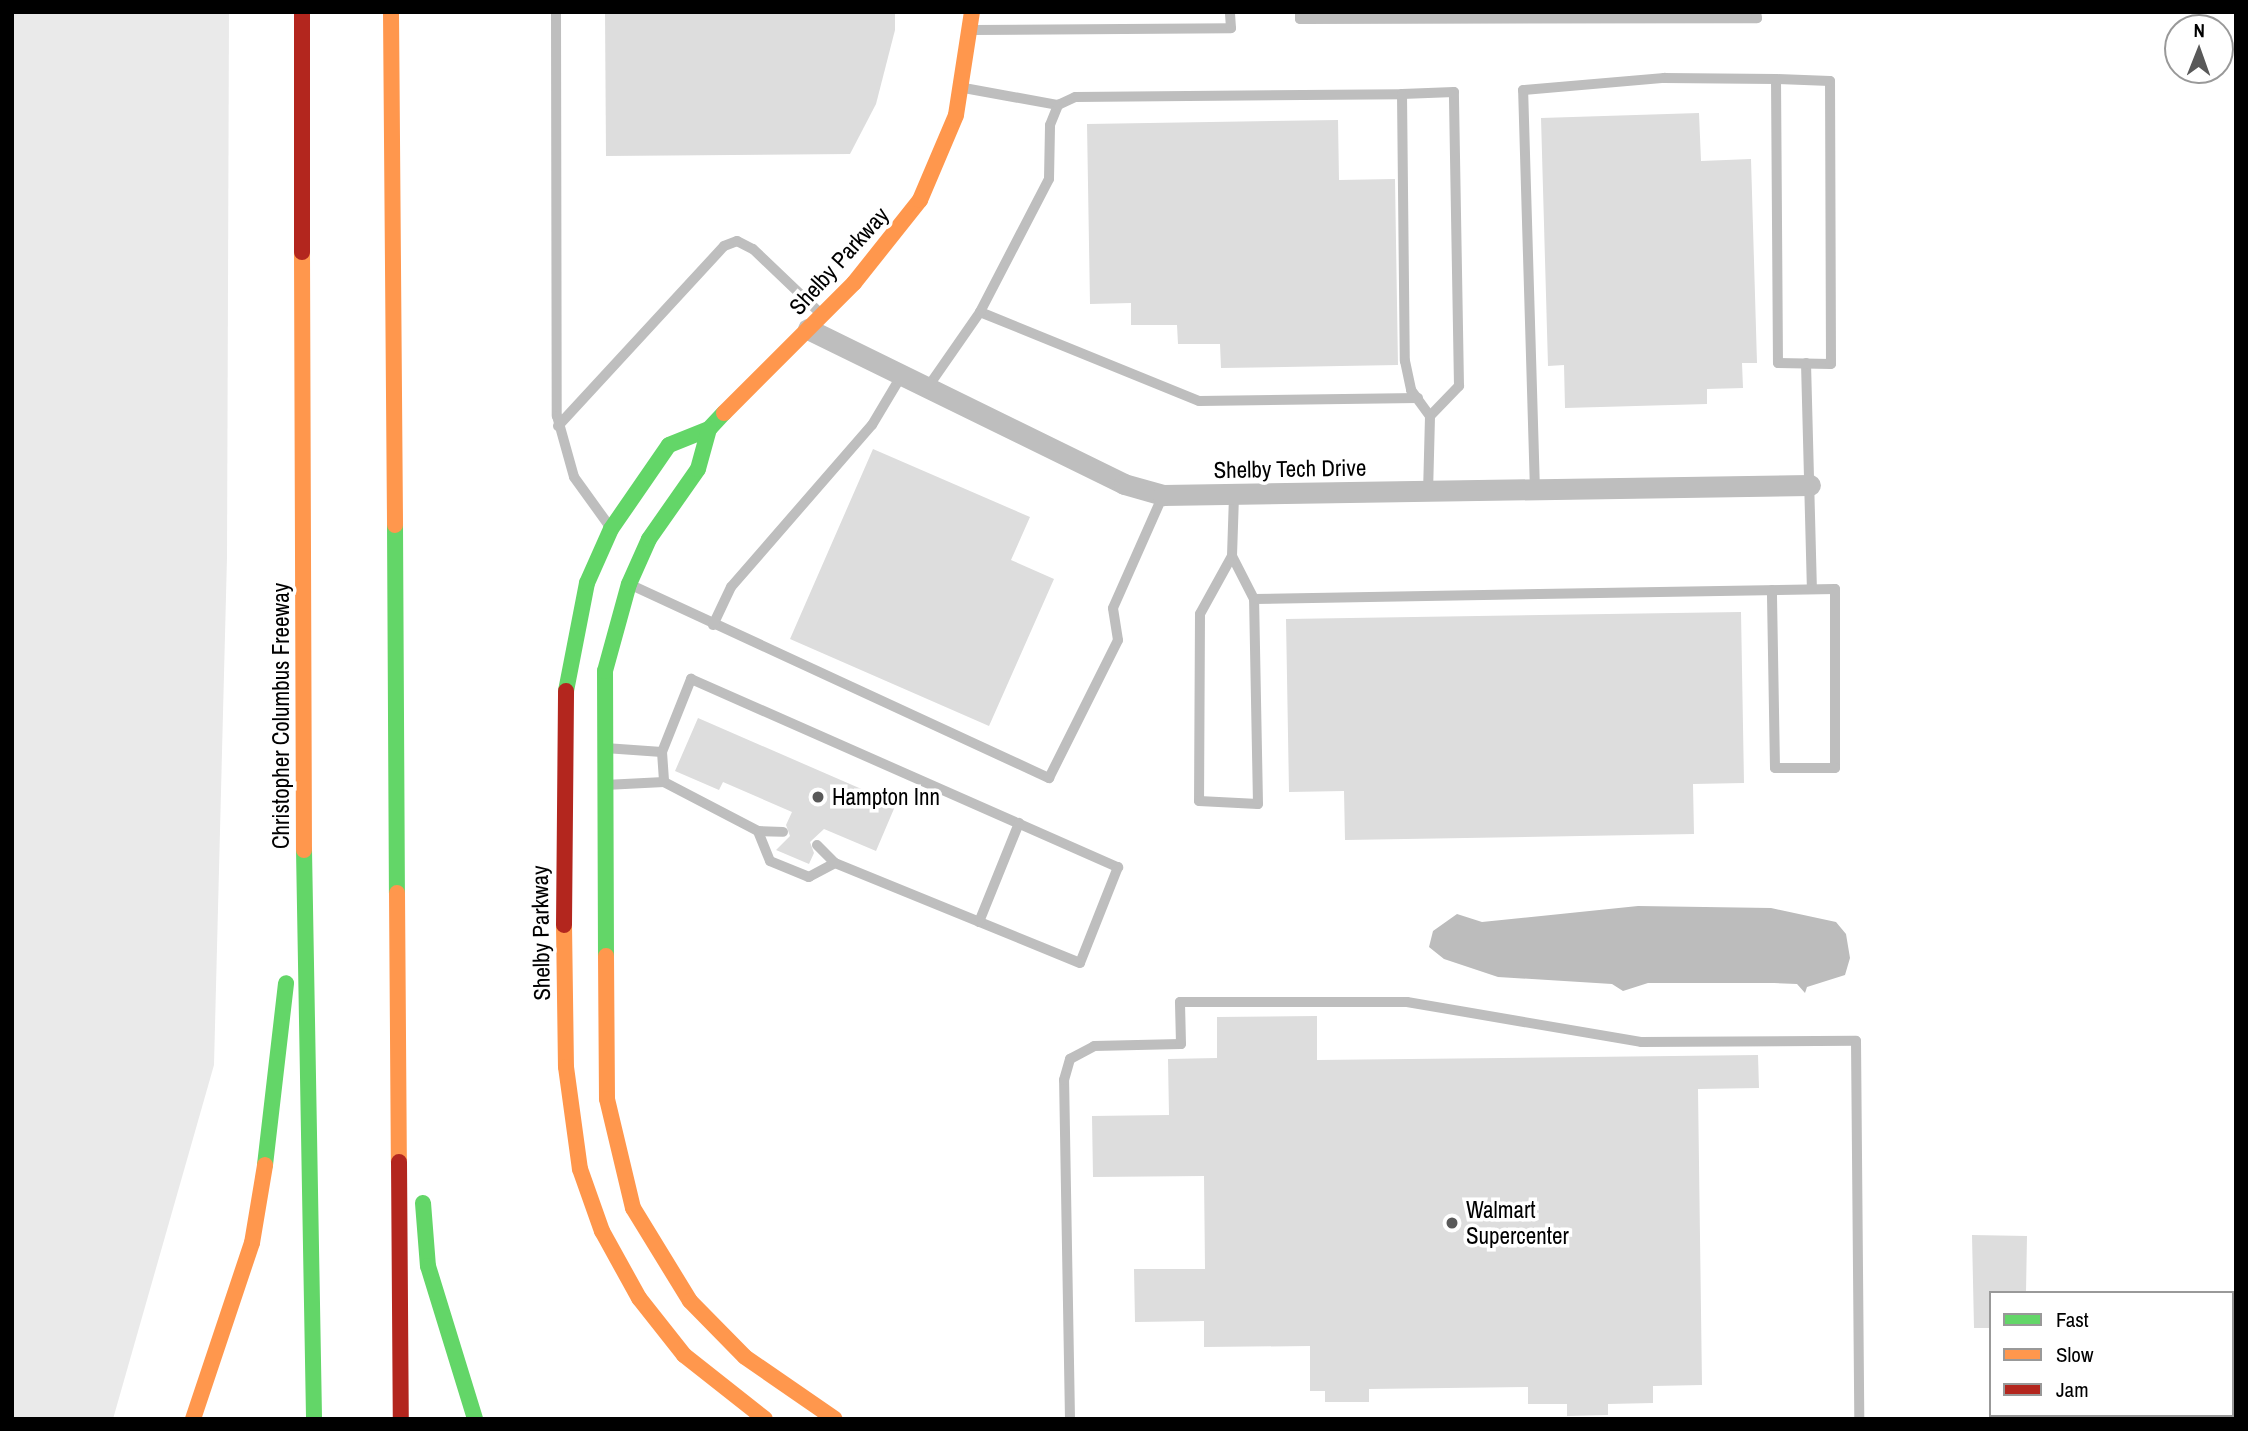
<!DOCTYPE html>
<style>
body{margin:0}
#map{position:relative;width:2248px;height:1431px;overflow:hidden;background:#fff;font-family:"Archivo Narrow",sans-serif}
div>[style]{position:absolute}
.green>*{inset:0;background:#eaeaea}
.water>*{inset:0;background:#bcbcbc}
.building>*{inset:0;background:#ddd}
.lane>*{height:10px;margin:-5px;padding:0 5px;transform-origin:5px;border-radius:5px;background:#bebebe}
.street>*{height:21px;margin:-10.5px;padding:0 10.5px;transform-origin:10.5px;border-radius:10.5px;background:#bebebe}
.fast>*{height:16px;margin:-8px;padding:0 8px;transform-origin:8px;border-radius:8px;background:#63d668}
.slow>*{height:16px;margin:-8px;padding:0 8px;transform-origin:8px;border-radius:8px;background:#ff974d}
.jam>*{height:16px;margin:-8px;padding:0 8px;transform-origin:8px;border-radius:8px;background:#b3261e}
.dots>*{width:19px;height:19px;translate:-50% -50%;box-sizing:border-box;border:4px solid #fff;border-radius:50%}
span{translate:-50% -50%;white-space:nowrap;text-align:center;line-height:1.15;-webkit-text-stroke:7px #fff;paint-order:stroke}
.street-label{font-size:23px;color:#000}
.poi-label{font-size:23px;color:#000}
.left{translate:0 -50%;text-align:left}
.frame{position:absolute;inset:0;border:14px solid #000;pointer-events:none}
.legend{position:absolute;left:1989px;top:1291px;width:245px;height:126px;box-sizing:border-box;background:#fff;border:2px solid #999;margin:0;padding:9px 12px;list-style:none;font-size:21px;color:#000}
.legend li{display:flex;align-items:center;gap:14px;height:35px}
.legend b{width:35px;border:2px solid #999}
.north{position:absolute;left:2164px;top:14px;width:70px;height:70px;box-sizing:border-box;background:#fff;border:2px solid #999;border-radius:50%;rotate:1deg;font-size:19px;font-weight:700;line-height:28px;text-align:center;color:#000}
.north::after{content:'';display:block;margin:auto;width:24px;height:32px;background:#595959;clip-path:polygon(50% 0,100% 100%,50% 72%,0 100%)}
</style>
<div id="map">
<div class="green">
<i style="clip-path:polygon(12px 12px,229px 12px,227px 557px,214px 1065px,113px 1419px,12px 1419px)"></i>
</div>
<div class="water">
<i style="clip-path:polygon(1638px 906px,1771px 908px,1836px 922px,1846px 934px,1850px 958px,1845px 975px,1807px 987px,1805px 993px,1797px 984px,1774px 983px,1648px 983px,1623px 991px,1612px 984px,1498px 977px,1444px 959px,1429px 947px,1433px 931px,1457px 914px,1482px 922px)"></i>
</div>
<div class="building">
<i style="clip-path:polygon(605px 12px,895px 12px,895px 30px,876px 104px,850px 154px,606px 156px)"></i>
<i style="clip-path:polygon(1699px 113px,1701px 161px,1751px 159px,1757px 363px,1742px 363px,1743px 388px,1707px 389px,1707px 404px,1565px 408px,1564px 365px,1548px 366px,1541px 118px)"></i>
<i style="clip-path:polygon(1338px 120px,1339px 180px,1395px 179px,1398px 365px,1221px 368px,1220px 344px,1178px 344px,1177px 325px,1131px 325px,1131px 303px,1090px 304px,1087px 124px)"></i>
<i style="clip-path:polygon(873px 449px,1030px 517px,1011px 560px,1054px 579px,989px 726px,790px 639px)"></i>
<i style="clip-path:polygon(1741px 612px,1744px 783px,1693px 784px,1694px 834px,1345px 840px,1344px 791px,1289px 792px,1286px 619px)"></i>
<i style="clip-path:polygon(698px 718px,896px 804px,876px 851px,824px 829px,810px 842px,814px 853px,809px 864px,776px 850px,790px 836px,786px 825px,792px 812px,723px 782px,719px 790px,675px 771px)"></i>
<i style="clip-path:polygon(1317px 1016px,1317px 1060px,1758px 1055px,1759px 1088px,1698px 1089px,1702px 1385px,1653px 1386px,1653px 1403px,1608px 1404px,1608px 1415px,1567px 1416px,1567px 1404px,1528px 1404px,1528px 1387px,1369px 1389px,1369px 1402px,1325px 1402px,1325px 1391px,1310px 1391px,1310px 1346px,1204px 1347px,1204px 1321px,1135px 1322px,1134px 1269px,1205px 1269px,1204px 1176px,1093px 1177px,1092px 1116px,1169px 1115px,1168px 1059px,1217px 1058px,1217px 1017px)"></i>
<i style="clip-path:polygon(1972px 1235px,2027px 1236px,2026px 1293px,1991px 1293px,1991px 1328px,1974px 1328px)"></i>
</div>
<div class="lane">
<i style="left:556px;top:12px;width:404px;rotate:89.9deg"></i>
<i style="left:557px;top:416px;width:63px;rotate:74.4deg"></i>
<i style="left:574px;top:477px;width:62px;rotate:54.2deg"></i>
<i style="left:1300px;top:12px;width:7px;rotate:90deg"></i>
<i style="left:1300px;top:19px;width:457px;rotate:-0.1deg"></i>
<i style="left:1757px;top:18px;width:6px;rotate:-99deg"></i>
<i style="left:972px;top:30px;width:259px;rotate:-0.4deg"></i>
<i style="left:1231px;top:28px;width:16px;rotate:-94deg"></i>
<i style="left:964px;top:88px;width:96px;rotate:10.3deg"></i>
<i style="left:980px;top:312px;width:236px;rotate:22.1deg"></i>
<i style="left:1199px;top:401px;width:219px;rotate:-0.8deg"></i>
<i style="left:1806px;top:363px;width:226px;rotate:88.5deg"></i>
<i style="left:930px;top:384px;width:88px;rotate:-55.2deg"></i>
<i style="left:980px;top:312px;width:150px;rotate:-62.6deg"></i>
<i style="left:1049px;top:179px;width:54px;rotate:-88.9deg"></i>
<i style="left:1050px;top:125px;width:22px;rotate:-68deg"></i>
<i style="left:1058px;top:105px;width:19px;rotate:-25deg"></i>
<i style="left:1075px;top:97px;width:327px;rotate:-0.5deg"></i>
<i style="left:558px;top:426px;width:245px;rotate:-47.3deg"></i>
<i style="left:724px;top:246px;width:14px;rotate:-21deg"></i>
<i style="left:737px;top:241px;width:18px;rotate:27deg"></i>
<i style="left:753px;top:249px;width:94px;rotate:43.7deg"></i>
<i style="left:1535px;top:491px;width:401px;rotate:-91.7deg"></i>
<i style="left:1523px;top:90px;width:142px;rotate:-4.9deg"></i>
<i style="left:1664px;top:78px;width:112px;rotate:0.5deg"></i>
<i style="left:1776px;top:79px;width:284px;rotate:89.6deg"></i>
<i style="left:1778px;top:363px;width:53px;rotate:1.1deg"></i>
<i style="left:1831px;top:364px;width:283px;rotate:-90.2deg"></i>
<i style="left:1830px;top:81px;width:54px;rotate:-177.9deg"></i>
<i style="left:1428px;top:493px;width:77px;rotate:-88.5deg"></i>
<i style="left:1430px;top:416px;width:42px;rotate:-46deg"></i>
<i style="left:1459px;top:386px;width:294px;rotate:-91deg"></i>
<i style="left:1454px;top:92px;width:52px;rotate:177.8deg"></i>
<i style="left:1402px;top:94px;width:267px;rotate:89.4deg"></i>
<i style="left:1405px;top:361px;width:30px;rotate:78deg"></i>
<i style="left:1411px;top:390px;width:32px;rotate:54deg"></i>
<i style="left:1232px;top:556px;width:66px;rotate:118.9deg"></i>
<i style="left:1200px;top:614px;width:187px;rotate:90.3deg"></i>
<i style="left:1199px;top:801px;width:59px;rotate:2.9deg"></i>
<i style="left:1258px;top:804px;width:205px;rotate:-91.1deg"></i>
<i style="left:1254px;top:599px;width:48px;rotate:-117.1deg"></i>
<i style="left:1232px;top:556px;width:59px;rotate:-88.1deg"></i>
<i style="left:629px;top:584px;width:463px;rotate:24.8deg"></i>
<i style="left:1049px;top:778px;width:154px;rotate:-63.4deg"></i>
<i style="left:1118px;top:640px;width:32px;rotate:-99deg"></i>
<i style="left:1113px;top:608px;width:124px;rotate:-66.1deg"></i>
<i style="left:1254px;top:599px;width:581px;rotate:-0.99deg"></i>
<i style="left:1835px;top:589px;width:179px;rotate:90deg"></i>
<i style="left:1835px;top:768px;width:60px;rotate:180deg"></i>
<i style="left:1775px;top:768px;width:178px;rotate:-91deg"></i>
<i style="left:713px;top:625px;width:42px;rotate:-64.7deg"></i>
<i style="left:731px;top:587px;width:215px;rotate:-49deg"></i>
<i style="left:872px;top:425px;width:61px;rotate:-59.2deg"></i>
<i style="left:605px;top:748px;width:57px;rotate:4deg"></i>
<i style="left:662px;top:752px;width:79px;rotate:-68.3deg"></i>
<i style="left:691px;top:679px;width:467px;rotate:23.8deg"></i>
<i style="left:1118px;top:867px;width:103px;rotate:111.6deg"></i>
<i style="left:1080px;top:963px;width:265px;rotate:-157.8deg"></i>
<i style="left:835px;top:863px;width:30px;rotate:152deg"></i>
<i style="left:809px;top:877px;width:42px;rotate:-157.7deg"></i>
<i style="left:770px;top:861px;width:32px;rotate:-112deg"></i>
<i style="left:758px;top:831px;width:106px;rotate:-152.5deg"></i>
<i style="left:664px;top:782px;width:59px;rotate:177.1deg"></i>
<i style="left:662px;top:752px;width:30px;rotate:86deg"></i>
<i style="left:758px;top:831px;width:25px;rotate:2deg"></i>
<i style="left:817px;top:845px;width:25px;rotate:45deg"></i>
<i style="left:979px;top:922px;width:107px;rotate:-68deg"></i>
<i style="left:1070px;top:1419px;width:339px;rotate:-91deg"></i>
<i style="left:1064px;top:1080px;width:22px;rotate:-74deg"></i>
<i style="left:1070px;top:1059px;width:27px;rotate:-28deg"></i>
<i style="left:1094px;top:1046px;width:87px;rotate:-1.3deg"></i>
<i style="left:1181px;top:1044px;width:42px;rotate:-91.4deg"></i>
<i style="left:1180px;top:1002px;width:227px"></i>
<i style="left:1407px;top:1002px;width:237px;rotate:9.7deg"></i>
<i style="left:1641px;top:1042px;width:215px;rotate:-0.3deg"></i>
<i style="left:1856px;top:1041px;width:378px;rotate:89.5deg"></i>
</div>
<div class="street">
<i style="left:808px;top:329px;width:352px;rotate:26.1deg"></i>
<i style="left:1124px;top:484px;width:41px;rotate:15.8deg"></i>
<i style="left:1163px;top:495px;width:647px;rotate:-0.89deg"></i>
</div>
<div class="fast">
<i style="left:395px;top:525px;width:368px;rotate:89.7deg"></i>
<i style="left:566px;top:691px;width:110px;rotate:-79deg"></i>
<i style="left:587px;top:583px;width:59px;rotate:-66deg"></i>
<i style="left:611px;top:529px;width:102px;rotate:-55.4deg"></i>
<i style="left:669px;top:445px;width:43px;rotate:-21.8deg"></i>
<i style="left:709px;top:429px;width:22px;rotate:-47deg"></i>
<i style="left:304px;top:850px;width:569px;rotate:88.99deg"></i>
<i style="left:606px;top:956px;width:285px;rotate:-90.2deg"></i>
<i style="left:605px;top:671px;width:90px;rotate:-74.6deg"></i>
<i style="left:629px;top:584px;width:49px;rotate:-66deg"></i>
<i style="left:649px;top:539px;width:85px;rotate:-55deg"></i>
<i style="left:698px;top:469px;width:41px;rotate:-74.6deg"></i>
<i style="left:265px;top:1165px;width:183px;rotate:-83.4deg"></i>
<i style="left:423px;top:1203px;width:63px;rotate:85.5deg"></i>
<i style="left:428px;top:1266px;width:160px;rotate:72.9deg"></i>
</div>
<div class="slow">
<i style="left:391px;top:12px;width:513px;rotate:89.55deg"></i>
<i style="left:302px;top:252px;width:598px;rotate:89.81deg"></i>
<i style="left:724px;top:413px;width:184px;rotate:-45deg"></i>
<i style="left:854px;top:283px;width:106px;rotate:-51.5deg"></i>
<i style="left:920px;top:200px;width:92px;rotate:-67deg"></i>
<i style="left:956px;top:115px;width:104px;rotate:-81.2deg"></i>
<i style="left:397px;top:893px;width:269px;rotate:89.6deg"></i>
<i style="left:564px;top:925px;width:142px;rotate:89.2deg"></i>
<i style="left:566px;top:1067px;width:103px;rotate:82.2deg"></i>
<i style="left:580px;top:1169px;width:66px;rotate:70.5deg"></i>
<i style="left:602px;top:1231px;width:77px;rotate:61.1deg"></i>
<i style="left:639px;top:1298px;width:73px;rotate:51.7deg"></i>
<i style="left:684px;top:1355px;width:103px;rotate:38.3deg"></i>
<i style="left:606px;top:956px;width:143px;rotate:89.6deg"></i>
<i style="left:607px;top:1099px;width:112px;rotate:76.6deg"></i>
<i style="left:633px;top:1208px;width:109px;rotate:58.5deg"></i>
<i style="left:690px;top:1301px;width:78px;rotate:45.5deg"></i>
<i style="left:745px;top:1357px;width:109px;rotate:34.6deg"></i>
<i style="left:193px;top:1419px;width:186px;rotate:-71.5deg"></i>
<i style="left:252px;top:1243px;width:79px;rotate:-80.5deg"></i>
</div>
<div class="jam">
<i style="left:302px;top:12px;width:240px;rotate:90deg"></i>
<i style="left:564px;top:925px;width:234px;rotate:-89.5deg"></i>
<i style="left:399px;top:1162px;width:257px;rotate:89.6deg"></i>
</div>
<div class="dots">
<i style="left:818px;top:797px;background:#595959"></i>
<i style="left:1452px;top:1223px;background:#595959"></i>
</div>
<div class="street-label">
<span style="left:839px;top:261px;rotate:-48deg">Shelby Parkway</span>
<span style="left:1290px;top:469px;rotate:-1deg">Shelby Tech Drive</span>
<span style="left:281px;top:716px;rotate:-90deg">Christopher Columbus Freeway</span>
<span style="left:541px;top:933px;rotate:-91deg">Shelby Parkway</span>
</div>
<div class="poi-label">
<span class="left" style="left:832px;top:797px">Hampton Inn</span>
<span class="left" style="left:1466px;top:1223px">Walmart<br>Supercenter</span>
</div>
<div class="frame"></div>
<ul class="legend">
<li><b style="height:9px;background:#63d668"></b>Fast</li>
<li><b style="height:9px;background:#ff974d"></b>Slow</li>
<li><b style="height:9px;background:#b3261e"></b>Jam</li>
</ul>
<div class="north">N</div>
</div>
